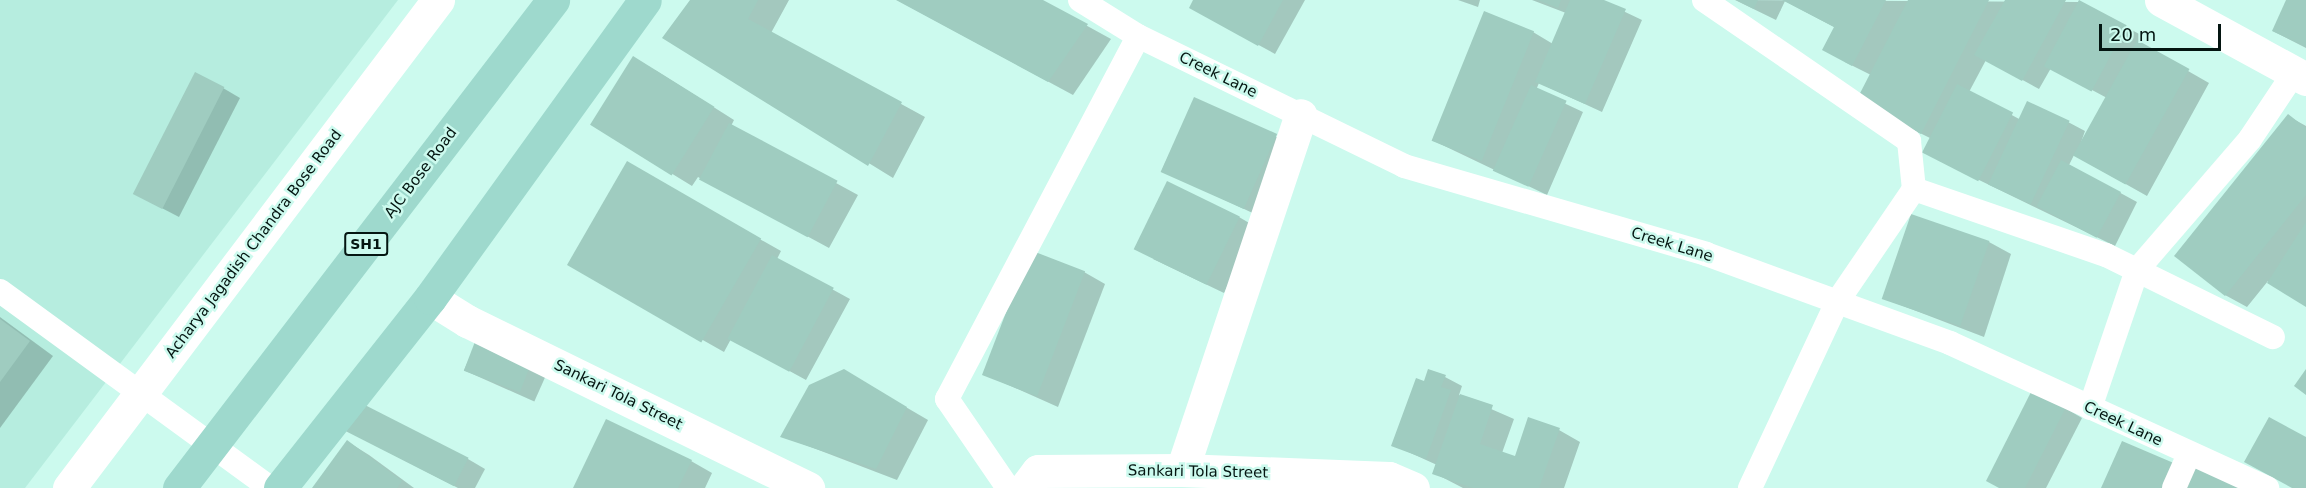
<!DOCTYPE html>
<style>
body{margin:0}
#map{position:relative;width:2306px;height:488px;overflow:hidden;background:#ccfaee;font-family:"DejaVu Sans",sans-serif}
div>[style]{position:absolute}
.built>*{inset:0;background:#b6eddf}
.shadow>*{inset:0;background:#0003;transform-origin:0 0}
.building>*{inset:0;background:#9fccc0;transform-origin:0 0}
.lane>*{height:24px;margin:-12px;padding:0 12px;transform-origin:12px;border-radius:12px;background:#fff}
.street>*{height:33px;margin:-16.5px;padding:0 16.5px;transform-origin:16.5px;border-radius:16.5px;background:#fff}
.secondary>*{height:33px;margin:-16.5px;padding:0 16.5px;transform-origin:16.5px;border-radius:16.5px;background:#fff}
.primary>*{height:33px;margin:-16.5px;padding:0 16.5px;transform-origin:16.5px;border-radius:16.5px;background:#9ed9cd}
span{translate:-50% -50%;white-space:nowrap;text-align:center;line-height:1.15;-webkit-text-stroke:5px #ccfaee;paint-order:stroke}
.shield-label span{padding:2px 4px;background:#ccfaee;border:2px solid;border-radius:4px;-webkit-text-stroke-width:0}
.shield-label{font-size:14px;color:#041511;font-weight:700}
.street-label{font-size:15px;color:#041511}
.scale{position:absolute;left:2099px;top:24px;width:122px;height:27px;box-sizing:border-box;border:3px solid #041511;border-top:0;padding-left:8px;font-size:18px;line-height:21px;white-space:nowrap;color:#041511;-webkit-text-stroke:4px #ccfaee;paint-order:stroke}
</style>
<div id="map">
<div class="built">
<i style="clip-path:polygon(0 0,398px 0,25px 488px,0 488px)"></i>
</div>
<div class="shadow">
<i style="clip-path:polygon(692px 0,789px 0,771px 33px,925px 117px,893px 178px,664px 37px)"></i>
<i style="clip-path:polygon(897px 0,1040px 0,1111px 39px,1073px 95px)"></i>
<i style="clip-path:polygon(1194px 0,1305px 0,1275px 54px,1207px 17px)"></i>
<i style="clip-path:polygon(1458px 0,1480px 0,1478px 7px)"></i>
<i style="clip-path:polygon(1532px 0,1600px 0,1642px 20px,1602px 112px,1539px 83px,1536px 90px,1583px 112px,1547px 195px,1434px 141px,1533px 32px,1553px 44px,1566px 13px)"></i>
<i style="clip-path:polygon(evenodd,1735px 0,2079px 2px,2143px 36px,2139px 43px,2209px 83px,2147px 196px,2074px 155px,2069px 165px,2137px 202px,2115px 246px,1940px 161px,1930px 138px,1879px 113px,1871px 75px,1845px 62px,1836px 28px,1785px 1px,1776px 20px,1735px 0,1986px 60px,2039px 89px,2051px 68px,2107px 98px,2079px 148px,2085px 131px,2068px 122px,2021px 120px,1969px 92px,1986px 60px)"></i>
<i style="clip-path:polygon(2288px 0,2306px 0,2306px 48px,2273px 31px)"></i>
<i style="clip-path:polygon(655px 70px,734px 120px,731px 126px,858px 195px,829px 248px,698px 177px,692px 186px,591px 124px)"></i>
<i style="clip-path:polygon(223px 88px,240px 98px,179px 217px,152px 203px)"></i>
<i style="left:1195px;top:99px;width:114px;height:79px;rotate:25deg"></i>
<i style="clip-path:polygon(2288px 116px,2306px 126px,2306px 306px,2268px 281px,2247px 307px,2225px 295px)"></i>
<i style="clip-path:polygon(627px 164px,781px 251px,777px 259px,850px 299px,806px 380px,731px 339px,724px 352px,570px 265px)"></i>
<i style="clip-path:polygon(1239px 217px,1256px 227px,1224px 293px,1153px 259px)"></i>
<i style="clip-path:polygon(1989px 242px,2011px 254px,1984px 337px,1885px 299px)"></i>
<i style="clip-path:polygon(1084px 272px,1105px 284px,1058px 407px,984px 374px)"></i>
<i style="clip-path:polygon(0 317px,53px 356px,0 428px)"></i>
<i style="left:477px;top:341px;width:77px;height:32px;rotate:24deg"></i>
<i style="clip-path:polygon(844px 371px,928px 420px,897px 480px,782px 436px)"></i>
<i style="clip-path:polygon(1445px 377px,1462px 386px,1459px 395px,1514px 419px,1502px 453px,1515px 458px,1559px 430px,1580px 442px,1564px 488px,1463px 488px,1434px 473px,1437px 465px,1393px 445px,1425px 383px)"></i>
<i style="clip-path:polygon(2065px 408px,2082px 418px,2046px 488px,2000px 488px)"></i>
<i style="clip-path:polygon(363px 439px,468px 459px,485px 469px,475px 488px,458px 488px)"></i>
<i style="clip-path:polygon(348px 442px,369px 455px,414px 488px,313px 488px)"></i>
<i style="clip-path:polygon(691px 461px,712px 473px,705px 488px,575px 488px)"></i>
</div>
<div class="building">
<i style="clip-path:polygon(690px 0,758px 0,748px 19px,902px 102px,868px 166px,662px 38px)"></i>
<i style="clip-path:polygon(896px 0,1043px 0,1088px 24px,1048px 82px)"></i>
<i style="clip-path:polygon(1193px 0,1283px 0,1258px 46px,1189px 8px)"></i>
<i style="clip-path:polygon(1538px 0,1561px 0,1558px 8px)"></i>
<i style="clip-path:polygon(1570px 0,1604px 0,1626px 9px,1585px 104px,1535px 82px)"></i>
<i style="clip-path:polygon(1736px 0,1758px 0,1754px 9px)"></i>
<i style="clip-path:polygon(1782px 0,1886px 0,1852px 66px,1822px 50px,1834px 27px)"></i>
<i style="clip-path:polygon(1908px 0,1989px 0,1921px 134px,1856px 101px)"></i>
<i style="clip-path:polygon(2005px 0,2066px 0,2022px 81px,1974px 55px)"></i>
<i style="left:2079px;top:0;width:54px;height:75px;rotate:28deg"></i>
<i style="clip-path:polygon(2286px 0,2306px 0,2306px 47px,2272px 31px)"></i>
<i style="left:1484px;top:11px;width:54px;height:140px;rotate:22deg"></i>
<i style="left:2137px;top:40px;width:60px;height:132px;rotate:29deg"></i>
<i style="left:633px;top:56px;width:96px;height:81px;rotate:32deg"></i>
<i style="left:195px;top:72px;width:33px;height:137px;rotate:27deg"></i>
<i style="left:1957px;top:84px;width:63px;height:77px;rotate:27deg"></i>
<i style="left:1531px;top:85px;width:39px;height:94px;rotate:24deg"></i>
<i style="left:1194px;top:97px;width:91px;height:82px;rotate:24deg"></i>
<i style="left:2027px;top:101px;width:47px;height:92px;rotate:25deg"></i>
<i style="clip-path:polygon(2288px 114px,2306px 128px,2306px 195px,2225px 296px,2174px 256px)"></i>
<i style="left:729px;top:123px;width:123px;height:64px;rotate:28deg"></i>
<i style="left:2061px;top:160px;width:68px;height:52px;rotate:28deg"></i>
<i style="left:627px;top:161px;width:155px;height:120px;rotate:30deg"></i>
<i style="left:1167px;top:181px;width:81px;height:76px;rotate:26deg"></i>
<i style="left:1911px;top:214px;width:83px;height:90px;rotate:19deg"></i>
<i style="clip-path:polygon(2306px 222px,2306px 307px,2267px 283px)"></i>
<i style="left:1030px;top:250px;width:59px;height:134px;rotate:21deg"></i>
<i style="left:772px;top:255px;width:70px;height:95px;rotate:28deg"></i>
<i style="clip-path:polygon(0 319px,30px 341px,0 382px)"></i>
<i style="left:476px;top:339px;width:60px;height:34px;rotate:21deg"></i>
<i style="clip-path:polygon(844px 369px,907px 407px,876px 469px,780px 437px,809px 385px)"></i>
<i style="clip-path:polygon(1428px 369px,1446px 375px,1441px 387px,1451px 390px,1426px 459px,1391px 446px,1416px 378px,1424px 381px)"></i>
<i style="clip-path:polygon(2306px 369px,2306px 395px,2294px 386px)"></i>
<i style="clip-path:polygon(2032px 390px,2066px 407px,2025px 488px,1999px 488px,1986px 481px)"></i>
<i style="clip-path:polygon(1460px 394px,1493px 405px,1480px 444px,1515px 456px,1528px 417px,1560px 428px,1539px 488px,1473px 488px,1432px 474px)"></i>
<i style="left:359px;top:402px;width:123px;height:32px;rotate:27deg"></i>
<i style="clip-path:polygon(2269px 417px,2306px 437px,2306px 488px,2292px 488px,2244px 462px)"></i>
<i style="clip-path:polygon(606px 419px,692px 460px,678px 488px,573px 488px)"></i>
<i style="clip-path:polygon(347px 440px,402px 481px,397px 488px,312px 488px)"></i>
<i style="clip-path:polygon(2122px 441px,2176px 464px,2166px 488px,2101px 488px)"></i>
<i style="clip-path:polygon(2192px 463px,2251px 488px,2182px 488px)"></i>
</div>
<div class="lane">
<i style="left:1080px;top:0;width:68px;rotate:31.8deg"></i>
<i style="left:1138px;top:36px;width:296px;rotate:26deg"></i>
<i style="left:1404px;top:166px;width:315px;rotate:16.2deg"></i>
<i style="left:1706px;top:254px;width:260px;rotate:20deg"></i>
<i style="left:1950px;top:343px;width:349px;rotate:24.6deg"></i>
<i style="left:1704px;top:0;width:249px;rotate:34.5deg"></i>
<i style="left:1909px;top:141px;width:48px;rotate:84.1deg"></i>
<i style="left:0;top:291px;width:334px;rotate:36.1deg"></i>
<i style="left:2090px;top:408px;width:146px;rotate:-71.2deg"></i>
<i style="left:2137px;top:270px;width:173px;rotate:-49.2deg"></i>
<i style="left:2250px;top:139px;width:79px;rotate:-56.3deg"></i>
<i style="left:1008px;top:488px;width:108px;rotate:-124.4deg"></i>
<i style="left:947px;top:399px;width:410px;rotate:-62.2deg"></i>
<i style="left:1750px;top:488px;width:205px;rotate:-64.9deg"></i>
<i style="left:1837px;top:302px;width:137px;rotate:-55.7deg"></i>
<i style="left:1914px;top:189px;width:203px;rotate:19deg"></i>
<i style="left:2106px;top:255px;width:186px;rotate:26.2deg"></i>
<i style="left:2174px;top:488px;width:37px;rotate:-66deg"></i>
</div>
<div class="street">
<i style="left:430px;top:298px;width:44px;rotate:31.9deg"></i>
<i style="left:467px;top:321px;width:380px;rotate:26.1deg"></i>
<i style="left:1182px;top:470px;width:374px;rotate:-71.5deg"></i>
<i style="left:1025px;top:488px;width:21px;rotate:-53deg"></i>
<i style="left:1038px;top:471px;width:144px;rotate:-0.4deg"></i>
<i style="left:1182px;top:470px;width:207px;rotate:2.2deg"></i>
<i style="left:1389px;top:478px;width:26px;rotate:23deg"></i>
</div>
<div class="secondary">
<i style="left:2161px;top:0;width:165px;rotate:28.6deg"></i>
<i style="left:69px;top:488px;width:612px;rotate:-52.91deg"></i>
</div>
<div class="primary">
<i style="left:179px;top:488px;width:615px;rotate:-52.53deg"></i>
<i style="left:280px;top:488px;width:242px;rotate:-51.7deg"></i>
<i style="left:430px;top:298px;width:367px;rotate:-54.2deg"></i>
</div>
<div class="shield-label">
<span style="left:366px;top:244px">SH1</span>
</div>
<div class="street-label">
<span style="left:1218px;top:75px;rotate:26deg">Creek Lane</span>
<span style="left:421px;top:173px;rotate:-53deg">AJC Bose Road</span>
<span style="left:254px;top:244px;rotate:-53deg">Acharya Jagadish Chandra Bose Road</span>
<span style="left:1672px;top:245px;rotate:17deg">Creek Lane</span>
<span style="left:618px;top:395px;rotate:26deg">Sankari Tola Street</span>
<span style="left:2123px;top:424px;rotate:25deg">Creek Lane</span>
<span style="left:1198px;top:472px;rotate:1deg">Sankari Tola Street</span>
</div>
<div class="scale">20 m</div>
</div>
